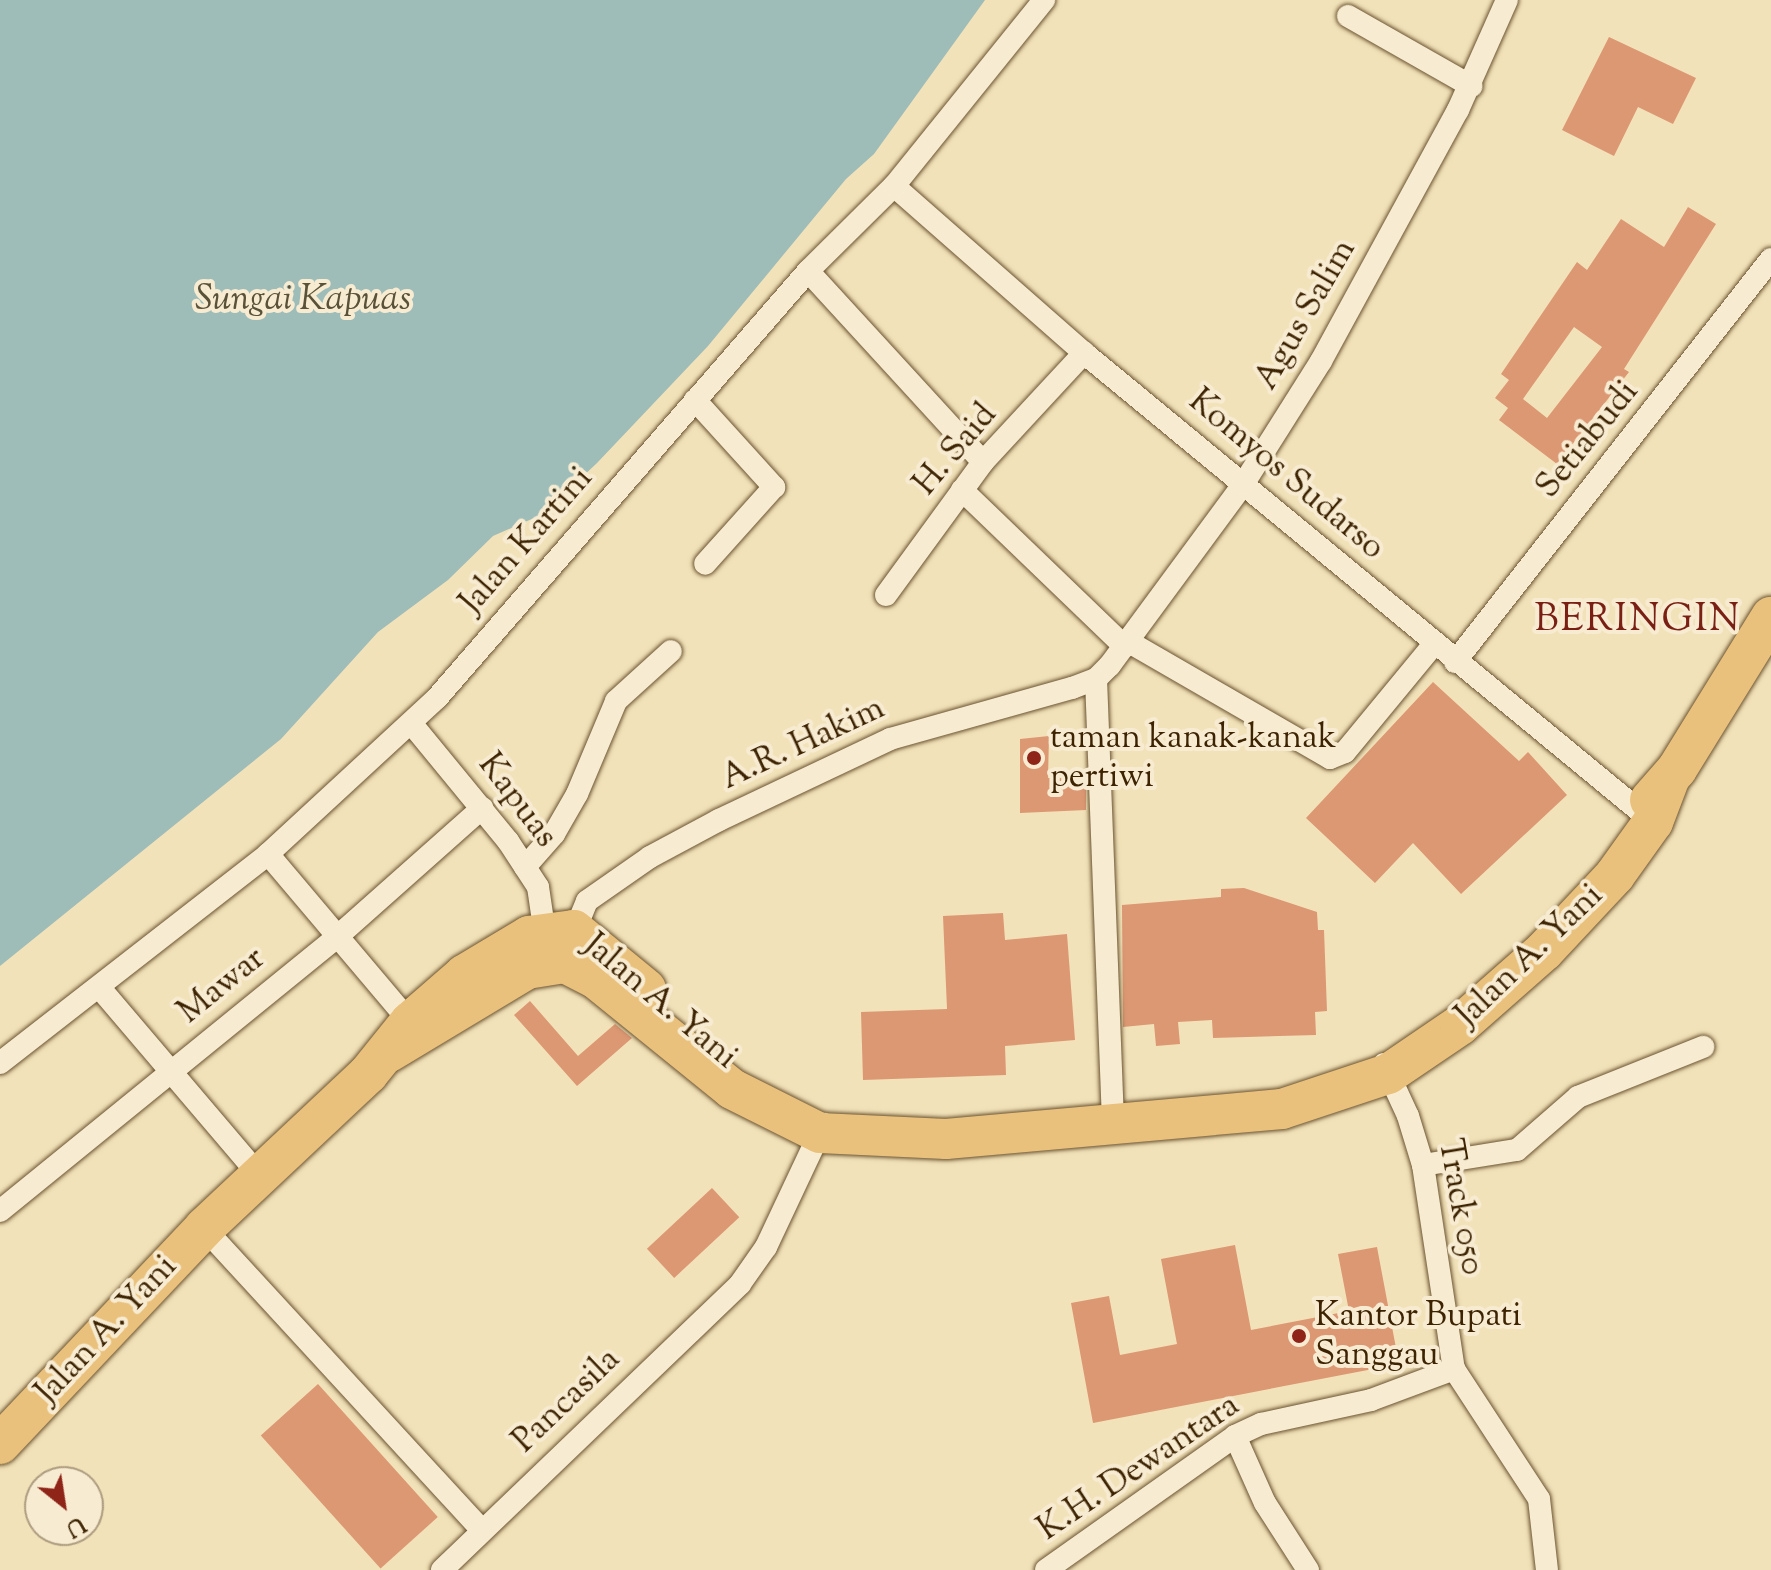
<!DOCTYPE html>
<style>
body{margin:0}
#map{position:relative;width:1771px;height:1570px;overflow:hidden;background:#f2e2b9;font-family:"Sorts Mill Goudy",serif}
div>[style]{position:absolute}
.water>*{inset:0;background:#9ebcb8}
.building>*{inset:0;background:#dc9773;transform-origin:0 0}
.roads{filter:drop-shadow(0 0 2px #6a5330) drop-shadow(0 0 2px #6a5330)}
.street>*{height:22px;margin:-11px;padding:0 11px;transform-origin:11px;border-radius:11px;background:#f7ecd2}
.highway>*{height:40px;margin:-20px;padding:0 20px;transform-origin:20px;border-radius:20px;background:#e9c17c}
.dots>*{width:22px;height:22px;translate:-50% -50%;box-sizing:border-box;border:4px solid #f7ecd2;border-radius:50%}
span{translate:-50% -50%;white-space:nowrap;text-align:center;line-height:1.15;-webkit-text-stroke:8px #f7ecd2;paint-order:stroke}
.street-label{font-size:34px;color:#3d2302}
.poi-label{font-size:34px;color:#3d2302}
.left{translate:0 -50%;text-align:left}
.water-label{font-size:36px;color:#5a5139;font-style:italic}
.quarter-label{font-size:38px;color:#7a1f14;letter-spacing:2px}
.north{position:absolute;left:24px;top:1466px;width:80px;height:80px;box-sizing:border-box;background:#f7ecd2;border:2px solid #ad9c7f;border-radius:50%;rotate:150deg;font-size:22px;font-weight:700;line-height:32px;text-align:center;color:#3d2302}
.north::after{content:'';display:block;margin:auto;width:28px;height:36px;background:#8f2418;clip-path:polygon(50% 0,100% 100%,50% 72%,0 100%)}
</style>
<div id="map">
<div class="water">
<i style="clip-path:polygon(0 0,985px 0,874px 154px,846px 179px,708px 346px,597px 463px,543px 514px,493px 536px,448px 580px,378px 632px,281px 739px,0 966px)"></i>
</div>
<div class="building">
<i style="clip-path:polygon(1609px 37px,1696px 78px,1673px 124px,1638px 107px,1614px 156px,1562px 130px)"></i>
<i style="clip-path:polygon(evenodd,1688px 207px,1716px 224px,1624px 369px,1629px 372px,1557px 464px,1499px 420px,1508px 408px,1495px 398px,1509px 380px,1501px 374px,1577px 262px,1587px 270px,1621px 219px,1664px 247px,1688px 207px,1574px 327px,1602px 347px,1547px 418px,1523px 399px,1574px 327px)"></i>
<i style="clip-path:polygon(1433px 682px,1519px 761px,1528px 752px,1567px 795px,1461px 894px,1413px 843px,1375px 883px,1306px 818px)"></i>
<i style="clip-path:polygon(1049px 736px,1048px 778px,1086px 778px,1086px 810px,1020px 813px,1020px 739px)"></i>
<i style="clip-path:polygon(1244px 888px,1317px 912px,1318px 930px,1324px 930px,1327px 1011px,1315px 1012px,1316px 1035px,1213px 1038px,1212px 1020px,1178px 1022px,1180px 1044px,1156px 1046px,1154px 1024px,1123px 1027px,1122px 905px,1221px 897px,1221px 889px)"></i>
<i style="clip-path:polygon(1003px 913px,1005px 940px,1067px 934px,1075px 1040px,1005px 1046px,1006px 1075px,863px 1080px,861px 1012px,947px 1009px,943px 916px)"></i>
<i style="clip-path:polygon(530px 1001px,578px 1056px,615px 1024px,632px 1038px,577px 1086px,514px 1015px)"></i>
<i style="left:712px;top:1188px;width:40px;height:89px;rotate:47deg"></i>
<i style="clip-path:polygon(1235px 1245px,1251px 1330px,1349px 1311px,1338px 1254px,1377px 1247px,1399px 1364px,1093px 1423px,1071px 1303px,1109px 1296px,1120px 1355px,1177px 1344px,1161px 1259px)"></i>
<i style="left:318px;top:1384px;width:179px;height:77px;rotate:48deg"></i>
</div>
<div class="roads">
<div class="street">
<i style="left:1348px;top:16px;width:142px;rotate:29.6deg"></i>
<i style="left:894px;top:186px;width:253px;rotate:41.3deg"></i>
<i style="left:1084px;top:353px;width:737px;rotate:39.5deg"></i>
<i style="left:808px;top:271px;width:259px;rotate:47.5deg"></i>
<i style="left:695px;top:400px;width:118px;rotate:47.8deg"></i>
<i style="left:774px;top:487px;width:103px;rotate:131.9deg"></i>
<i style="left:962px;top:490px;width:226px;rotate:43.9deg"></i>
<i style="left:886px;top:595px;width:165px;rotate:-53.9deg"></i>
<i style="left:983px;top:462px;width:149px;rotate:-47.2deg"></i>
<i style="left:1129px;top:642px;width:232px;rotate:30deg"></i>
<i style="left:1330px;top:758px;width:16px;rotate:-22deg"></i>
<i style="left:1345px;top:752px;width:140px;rotate:-50.5deg"></i>
<i style="left:1455px;top:662px;width:512px;rotate:-51.9deg"></i>
<i style="left:1096px;top:679px;width:446px;rotate:87.8deg"></i>
<i style="left:411px;top:723px;width:153px;rotate:50.6deg"></i>
<i style="left:508px;top:841px;width:55px;rotate:56.9deg"></i>
<i style="left:538px;top:887px;width:55px;rotate:81.6deg"></i>
<i style="left:268px;top:854px;width:226px;rotate:49.8deg"></i>
<i style="left:525px;top:867px;width:44px;rotate:-48.7deg"></i>
<i style="left:554px;top:834px;width:46px;rotate:-60.1deg"></i>
<i style="left:577px;top:794px;width:101px;rotate:-67.2deg"></i>
<i style="left:616px;top:701px;width:74px;rotate:-42.3deg"></i>
<i style="left:571px;top:940px;width:42px;rotate:-67.7deg"></i>
<i style="left:587px;top:901px;width:77px;rotate:-34.9deg"></i>
<i style="left:650px;top:857px;width:78px;rotate:-28.2deg"></i>
<i style="left:719px;top:820px;width:189px;rotate:-25.3deg"></i>
<i style="left:890px;top:739px;width:189px;rotate:-15.7deg"></i>
<i style="left:1072px;top:688px;width:26px;rotate:-21deg"></i>
<i style="left:1096px;top:679px;width:20px;rotate:-45deg"></i>
<i style="left:1110px;top:665px;width:226px;rotate:-53.6deg"></i>
<i style="left:1244px;top:483px;width:144px;rotate:-57.7deg"></i>
<i style="left:1321px;top:361px;width:286px;rotate:-61.4deg"></i>
<i style="left:1458px;top:110px;width:120px;rotate:-66deg"></i>
<i style="left:99px;top:987px;width:248px;rotate:49.6deg"></i>
<i style="left:0;top:1063px;width:340px;rotate:-37.9deg"></i>
<i style="left:268px;top:854px;width:230px;rotate:-42.7deg"></i>
<i style="left:437px;top:698px;width:566px;rotate:-49.01deg"></i>
<i style="left:808px;top:271px;width:121px;rotate:-44.7deg"></i>
<i style="left:894px;top:186px;width:239px;rotate:-51.1deg"></i>
<i style="left:1384px;top:1064px;width:57px;rotate:65.2deg"></i>
<i style="left:1408px;top:1116px;width:51px;rotate:73deg"></i>
<i style="left:1423px;top:1165px;width:206px;rotate:81.4deg"></i>
<i style="left:1454px;top:1369px;width:155px;rotate:56.8deg"></i>
<i style="left:1539px;top:1499px;width:71px;rotate:83.6deg"></i>
<i style="left:1423px;top:1165px;width:95px;rotate:-9.1deg"></i>
<i style="left:1517px;top:1150px;width:81px;rotate:-41deg"></i>
<i style="left:1578px;top:1097px;width:135px;rotate:-21.8deg"></i>
<i style="left:0;top:1211px;width:436px;rotate:-39.1deg"></i>
<i style="left:338px;top:936px;width:193px;rotate:-41.6deg"></i>
<i style="left:204px;top:1228px;width:410px;rotate:47.4deg"></i>
<i style="left:1235px;top:1436px;width:73px;rotate:65.9deg"></i>
<i style="left:1265px;top:1503px;width:80px;rotate:57.3deg"></i>
<i style="left:442px;top:1570px;width:413px;rotate:-43.8deg"></i>
<i style="left:740px;top:1284px;width:45px;rotate:-54.9deg"></i>
<i style="left:766px;top:1247px;width:136px;rotate:-64.8deg"></i>
<i style="left:1046px;top:1570px;width:232px;rotate:-35.3deg"></i>
<i style="left:1235px;top:1436px;width:29px;rotate:-25deg"></i>
<i style="left:1261px;top:1424px;width:113px;rotate:-12.3deg"></i>
<i style="left:1371px;top:1400px;width:89px;rotate:-20.5deg"></i>
</div>
<div class="highway">
<i style="left:1650px;top:800px;width:41px;rotate:-48.9deg"></i>
<i style="left:1677px;top:769px;width:179px;rotate:-58.3deg"></i>
<i style="left:389px;top:1052px;width:161px;rotate:-31deg"></i>
<i style="left:527px;top:969px;width:38px;rotate:-9deg"></i>
<i style="left:565px;top:963px;width:34px;rotate:27deg"></i>
<i style="left:595px;top:978px;width:176px;rotate:39deg"></i>
<i style="left:732px;top:1089px;width:98px;rotate:26.6deg"></i>
<i style="left:820px;top:1133px;width:126px;rotate:2.7deg"></i>
<i style="left:946px;top:1139px;width:337px;rotate:-5.1deg"></i>
<i style="left:1282px;top:1109px;width:112px;rotate:-18.3deg"></i>
<i style="left:1388px;top:1074px;width:87px;rotate:-34.2deg"></i>
<i style="left:1460px;top:1025px;width:112px;rotate:-41.4deg"></i>
<i style="left:1544px;top:951px;width:104px;rotate:-46.9deg"></i>
<i style="left:1615px;top:875px;width:65px;rotate:-54.4deg"></i>
<i style="left:1653px;top:822px;width:45px;rotate:-69.1deg"></i>
<i style="left:0;top:1444px;width:297px;rotate:-46.6deg"></i>
<i style="left:204px;top:1228px;width:225px;rotate:-43.2deg"></i>
<i style="left:368px;top:1074px;width:67px;rotate:-51.1deg"></i>
<i style="left:410px;top:1022px;width:72px;rotate:-41deg"></i>
<i style="left:464px;top:975px;width:76px;rotate:-31deg"></i>
<i style="left:529px;top:936px;width:45px;rotate:-7.6deg"></i>
<i style="left:574px;top:930px;width:93px;rotate:39.3deg"></i>
</div>
</div>
<div class="dots">
<i style="left:1034px;top:758px;background:#8f2418"></i>
<i style="left:1299px;top:1336px;background:#8f2418"></i>
</div>
<div class="street-label">
<span style="left:1306px;top:315px;rotate:-60deg">Agus Salim</span>
<span style="left:1588px;top:440px;rotate:-51deg">Setiabudi</span>
<span style="left:956px;top:450px;rotate:-50deg">H. Said</span>
<span style="left:1286px;top:475px;rotate:40deg">Komyos Sudarso</span>
<span style="left:527px;top:541px;rotate:-49deg">Jalan Kartini</span>
<span style="left:803px;top:744px;rotate:-25deg">A.R. Hakim</span>
<span style="left:517px;top:801px;rotate:53deg">Kapuas</span>
<span style="left:1530px;top:956px;rotate:-44deg">Jalan A. Yani</span>
<span style="left:222px;top:986px;rotate:-39deg">Mawar</span>
<span style="left:660px;top:1002px;rotate:40deg">Jalan A. Yani</span>
<span style="left:1460px;top:1207px;rotate:80deg">Track 050</span>
<span style="left:107px;top:1330px;rotate:-47deg">Jalan A. Yani</span>
<span style="left:567px;top:1401px;rotate:-44deg">Pancasila</span>
<span style="left:1139px;top:1468px;rotate:-34deg">K.H. Dewantara</span>
</div>
<div class="poi-label">
<span class="left" style="left:1050px;top:758px">taman kanak-kanak<br>pertiwi</span>
<span class="left" style="left:1315px;top:1336px">Kantor Bupati<br>Sanggau</span>
</div>
<div class="water-label">
<span style="left:303px;top:301px">Sungai Kapuas</span>
</div>
<div class="quarter-label">
<span style="left:1638px;top:622px">BERINGIN</span>
</div>
<div class="north">U</div>
</div>
